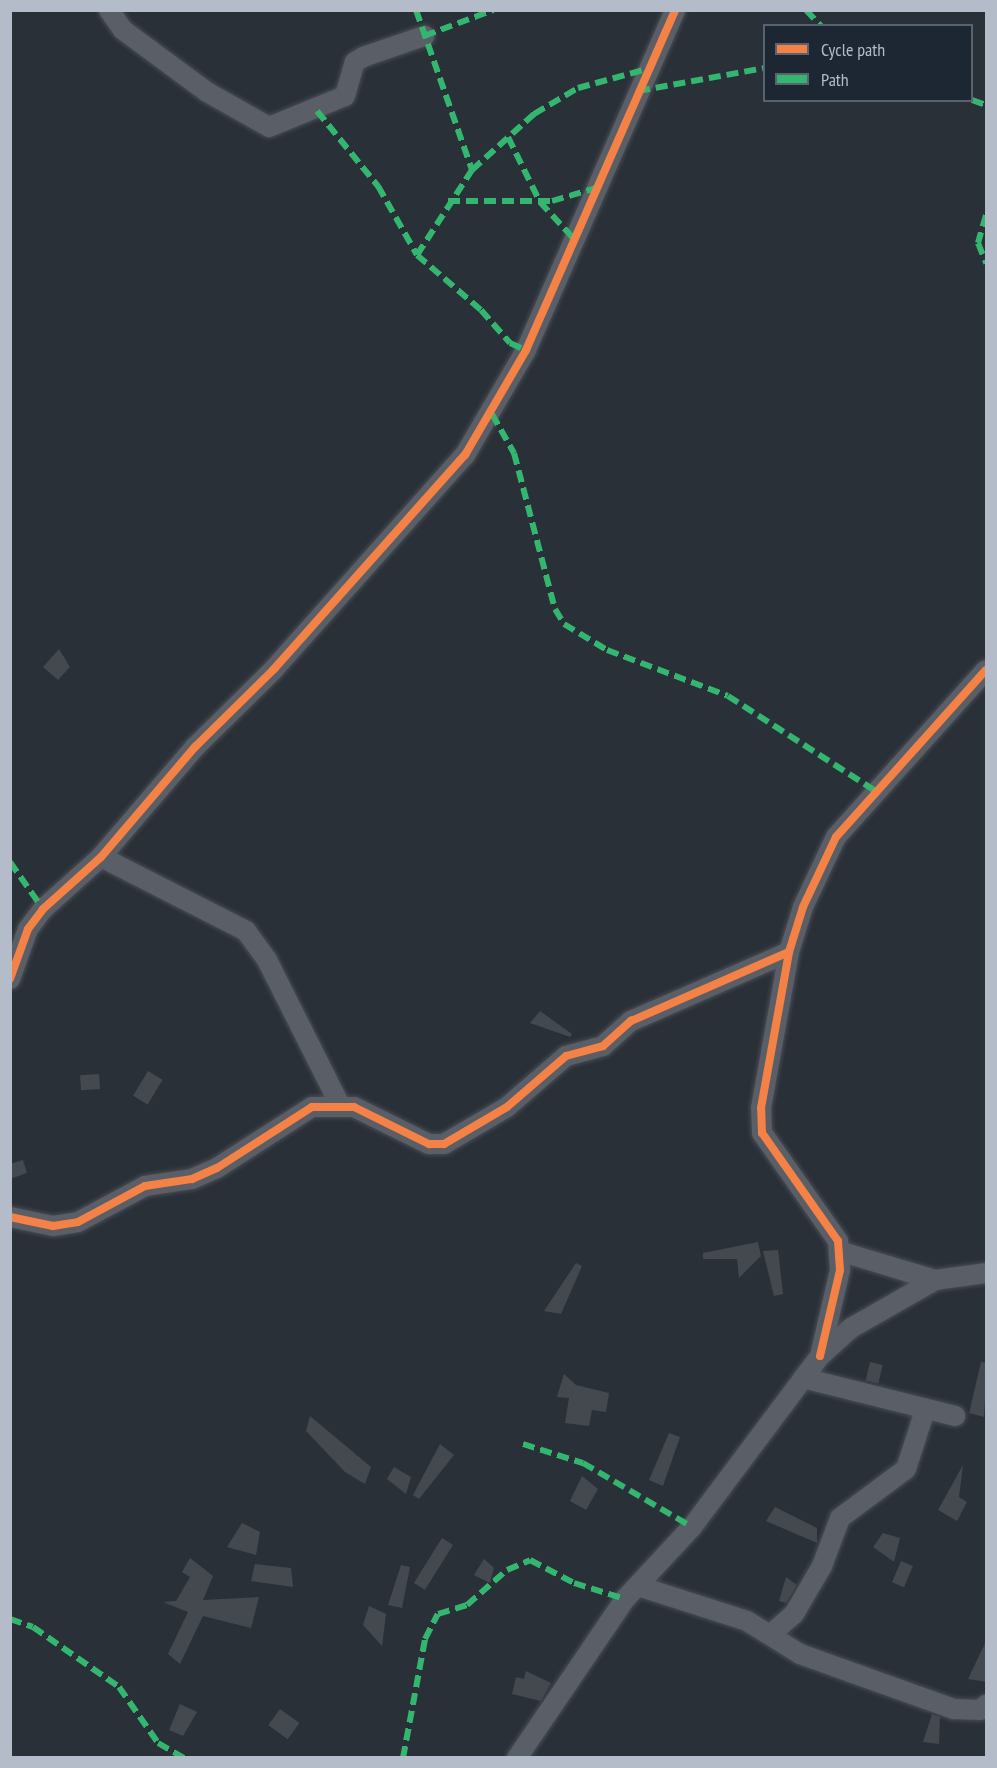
<!DOCTYPE html>
<style>
body{margin:0}
#map{position:relative;width:997px;height:1768px;overflow:hidden;background:#2a3038;font-family:"PT Sans Narrow",sans-serif}
div>[style]{position:absolute}
.building>*{inset:0;background:#444950;transform-origin:0 0}
.roads{filter:drop-shadow(0 0 2px #484c53) drop-shadow(0 0 2px #484c53)}
.minor>*{height:20px;margin:-10px;padding:0 10px;transform-origin:10px;border-radius:10px;background:#5a5e66}
.quiet>*{height:6px;margin-top:-3px;transform-origin:0;background:repeating-linear-gradient(90deg,#33b770 0 12px,transparent 0 18px)}
.cycleway>*{height:8px;margin:-4px;padding:0 4px;transform-origin:4px;border-radius:4px;background:#f48246}
span{translate:-50% -50%;white-space:nowrap;text-align:center;line-height:1.15;-webkit-text-stroke:4.5px #1d2633;paint-order:stroke}
.frame{position:absolute;inset:0;border:12px solid #b4bcc9;pointer-events:none}
.legend{position:absolute;left:763px;top:24px;width:210px;height:78px;box-sizing:border-box;background:#1d2633;border:2px solid #59626f;margin:0;padding:8px 10px;list-style:none;font-size:18px;color:#b4bcc9}
.legend li{display:flex;align-items:center;gap:12px;height:30px}
.legend b{width:30px;border:2px solid #59626f}
</style>
<div id="map">
<div class="building">
<i style="clip-path:polygon(59px 649px,70px 667px,58px 680px,43px 667px)"></i>
<i style="clip-path:polygon(540px 1011px,572px 1034px,570px 1037px,530px 1023px)"></i>
<i style="left:148px;top:1071px;width:17px;height:29px;rotate:31deg"></i>
<i style="left:99px;top:1074px;width:15px;height:19px;rotate:86deg"></i>
<i style="clip-path:polygon(23px 1160px,27px 1173px,10px 1179px,10px 1164px)"></i>
<i style="clip-path:polygon(758px 1242px,761px 1256px,739px 1278px,737px 1259px,703px 1259px,703px 1253px)"></i>
<i style="clip-path:polygon(778px 1250px,783px 1294px,774px 1296px,763px 1251px)"></i>
<i style="clip-path:polygon(576px 1263px,582px 1266px,561px 1314px,544px 1311px)"></i>
<i style="left:870px;top:1362px;width:13px;height:19px;rotate:13deg"></i>
<i style="clip-path:polygon(981px 1362px,987px 1363px,984px 1417px,969px 1413px)"></i>
<i style="clip-path:polygon(564px 1374px,576px 1385px,609px 1393px,606px 1412px,592px 1410px,589px 1426px,565px 1423px,569px 1398px,557px 1397px)"></i>
<i style="clip-path:polygon(310px 1416px,371px 1467px,365px 1484px,345px 1472px,306px 1431px)"></i>
<i style="clip-path:polygon(669px 1433px,680px 1437px,663px 1486px,649px 1480px)"></i>
<i style="clip-path:polygon(440px 1444px,454px 1455px,419px 1499px,413px 1495px)"></i>
<i style="clip-path:polygon(963px 1465px,959px 1497px,967px 1502px,957px 1521px,938px 1510px)"></i>
<i style="clip-path:polygon(394px 1467px,411px 1477px,406px 1494px,387px 1479px)"></i>
<i style="clip-path:polygon(582px 1476px,598px 1489px,586px 1510px,570px 1501px)"></i>
<i style="clip-path:polygon(775px 1507px,817px 1528px,817px 1543px,766px 1521px)"></i>
<i style="clip-path:polygon(242px 1523px,260px 1532px,256px 1555px,227px 1547px)"></i>
<i style="clip-path:polygon(883px 1533px,900px 1538px,894px 1562px,873px 1547px)"></i>
<i style="left:442px;top:1538px;width:13px;height:53px;rotate:32deg"></i>
<i style="clip-path:polygon(190px 1558px,213px 1576px,203px 1600px,259px 1597px,251px 1628px,203px 1616px,180px 1664px,168px 1654px,188px 1612px,163px 1602px,176px 1601px,190px 1577px,182px 1572px)"></i>
<i style="clip-path:polygon(484px 1559px,494px 1568px,490px 1583px,474px 1575px)"></i>
<i style="left:901px;top:1561px;width:13px;height:23px;rotate:23deg"></i>
<i style="clip-path:polygon(255px 1564px,291px 1568px,293px 1587px,251px 1581px)"></i>
<i style="clip-path:polygon(401px 1565px,410px 1567px,402px 1608px,388px 1605px)"></i>
<i style="clip-path:polygon(786px 1577px,797px 1585px,786px 1603px,779px 1601px)"></i>
<i style="clip-path:polygon(369px 1606px,386px 1614px,382px 1646px,363px 1625px)"></i>
<i style="clip-path:polygon(987px 1639px,987px 1682px,968px 1679px)"></i>
<i style="clip-path:polygon(526px 1671px,551px 1683px,541px 1701px,512px 1694px,516px 1677px,524px 1679px)"></i>
<i style="clip-path:polygon(180px 1704px,197px 1712px,183px 1736px,169px 1730px)"></i>
<i style="left:280px;top:1709px;width:24px;height:20px;rotate:36deg"></i>
<i style="clip-path:polygon(932px 1714px,940px 1717px,939px 1744px,923px 1742px)"></i>
</div>
<div class="roads">
<div class="minor">
<i style="left:109px;top:10px;width:24px;rotate:55deg"></i>
<i style="left:123px;top:30px;width:104px;rotate:36.4deg"></i>
<i style="left:207px;top:92px;width:71px;rotate:29.4deg"></i>
<i style="left:269px;top:127px;width:82px;rotate:-22.2deg"></i>
<i style="left:345px;top:96px;width:35px;rotate:-74deg"></i>
<i style="left:355px;top:62px;width:9px;rotate:-32deg"></i>
<i style="left:363px;top:57px;width:65px;rotate:-19deg"></i>
<i style="left:101px;top:857px;width:163px;rotate:27deg"></i>
<i style="left:246px;top:931px;width:36px;rotate:54deg"></i>
<i style="left:267px;top:960px;width:160px;rotate:63.3deg"></i>
<i style="left:10px;top:979px;width:53px;rotate:-70.2deg"></i>
<i style="left:28px;top:929px;width:25px;rotate:-53deg"></i>
<i style="left:43px;top:909px;width:78px;rotate:-41.9deg"></i>
<i style="left:101px;top:857px;width:145px;rotate:-49.5deg"></i>
<i style="left:195px;top:747px;width:111px;rotate:-44.6deg"></i>
<i style="left:274px;top:669px;width:287px;rotate:-48.3deg"></i>
<i style="left:465px;top:455px;width:121px;rotate:-59.8deg"></i>
<i style="left:526px;top:350px;width:371px;rotate:-66.3deg"></i>
<i style="left:10px;top:1217px;width:44px;rotate:11.8deg"></i>
<i style="left:53px;top:1226px;width:25px;rotate:-9deg"></i>
<i style="left:78px;top:1222px;width:76px;rotate:-28.2deg"></i>
<i style="left:145px;top:1186px;width:48px;rotate:-8.5deg"></i>
<i style="left:192px;top:1179px;width:27px;rotate:-24deg"></i>
<i style="left:217px;top:1168px;width:113px;rotate:-32.7deg"></i>
<i style="left:312px;top:1107px;width:42px"></i>
<i style="left:354px;top:1107px;width:84px;rotate:26.3deg"></i>
<i style="left:429px;top:1144px;width:15px"></i>
<i style="left:444px;top:1144px;width:73px;rotate:-30.4deg"></i>
<i style="left:507px;top:1107px;width:78px;rotate:-40.8deg"></i>
<i style="left:566px;top:1056px;width:38px;rotate:-15deg"></i>
<i style="left:603px;top:1046px;width:38px;rotate:-42deg"></i>
<i style="left:631px;top:1021px;width:172px;rotate:-23.6deg"></i>
<i style="left:839px;top:1251px;width:100px;rotate:16.8deg"></i>
<i style="left:820px;top:1356px;width:88px;rotate:-76.9deg"></i>
<i style="left:840px;top:1270px;width:29px;rotate:-94deg"></i>
<i style="left:838px;top:1241px;width:132px;rotate:-125.1deg"></i>
<i style="left:762px;top:1133px;width:25px;rotate:-92deg"></i>
<i style="left:761px;top:1108px;width:158px;rotate:-79.8deg"></i>
<i style="left:789px;top:952px;width:47px;rotate:-72.7deg"></i>
<i style="left:803px;top:907px;width:77px;rotate:-64.8deg"></i>
<i style="left:836px;top:837px;width:224px;rotate:-48.1deg"></i>
<i style="left:803px;top:1378px;width:157px;rotate:14deg"></i>
<i style="left:638px;top:1586px;width:114px;rotate:17.8deg"></i>
<i style="left:747px;top:1621px;width:62px;rotate:31.9deg"></i>
<i style="left:800px;top:1654px;width:164px;rotate:19.7deg"></i>
<i style="left:954px;top:1709px;width:26px;rotate:2deg"></i>
<i style="left:980px;top:1710px;width:8px;rotate:-40deg"></i>
<i style="left:771px;top:1634px;width:30px;rotate:-41deg"></i>
<i style="left:794px;top:1614px;width:56px;rotate:-59.7deg"></i>
<i style="left:822px;top:1566px;width:51px;rotate:-69.4deg"></i>
<i style="left:840px;top:1518px;width:82px;rotate:-36.6deg"></i>
<i style="left:906px;top:1469px;width:62px;rotate:-72.1deg"></i>
<i style="left:517px;top:1758px;width:192px;rotate:-55.8deg"></i>
<i style="left:625px;top:1599px;width:98px;rotate:-47.1deg"></i>
<i style="left:692px;top:1527px;width:214px;rotate:-53.2deg"></i>
<i style="left:820px;top:1356px;width:42px;rotate:-42.1deg"></i>
<i style="left:851px;top:1328px;width:97px;rotate:-29.7deg"></i>
<i style="left:935px;top:1280px;width:51px;rotate:-7.8deg"></i>
</div>
</div>
<div class="quiet">
<i style="left:416px;top:10px;width:170px;rotate:70.7deg"></i>
<i style="left:806px;top:10px;width:22px;rotate:47deg"></i>
<i style="left:424px;top:36px;width:74px;rotate:-20.6deg"></i>
<i style="left:638px;top:91px;width:128px;rotate:-10.3deg"></i>
<i style="left:972px;top:100px;width:15px;rotate:20deg"></i>
<i style="left:317px;top:111px;width:97px;rotate:50.9deg"></i>
<i style="left:378px;top:186px;width:79px;rotate:60.5deg"></i>
<i style="left:417px;top:255px;width:84px;rotate:40.7deg"></i>
<i style="left:481px;top:310px;width:44px;rotate:48.7deg"></i>
<i style="left:510px;top:343px;width:17px;rotate:24deg"></i>
<i style="left:508px;top:137px;width:72px;rotate:63.8deg"></i>
<i style="left:540px;top:202px;width:52px;rotate:47.4deg"></i>
<i style="left:448px;top:201px;width:104px"></i>
<i style="left:552px;top:201px;width:49px;rotate:-16.6deg"></i>
<i style="left:986px;top:215px;width:29px;rotate:106deg"></i>
<i style="left:978px;top:243px;width:22px;rotate:68deg"></i>
<i style="left:417px;top:255px;width:101px;rotate:-57.1deg"></i>
<i style="left:472px;top:170px;width:84px;rotate:-42.1deg"></i>
<i style="left:534px;top:114px;width:51px;rotate:-30.6deg"></i>
<i style="left:578px;top:88px;width:72px;rotate:-15.4deg"></i>
<i style="left:492px;top:414px;width:45px;rotate:60.6deg"></i>
<i style="left:514px;top:453px;width:161px;rotate:75.3deg"></i>
<i style="left:555px;top:609px;width:17px;rotate:59deg"></i>
<i style="left:564px;top:624px;width:50px;rotate:31.2deg"></i>
<i style="left:607px;top:650px;width:129px;rotate:20.8deg"></i>
<i style="left:728px;top:696px;width:177px;rotate:32.8deg"></i>
<i style="left:10px;top:862px;width:57px;rotate:54.9deg"></i>
<i style="left:523px;top:1444px;width:63px;rotate:17.6deg"></i>
<i style="left:583px;top:1463px;width:126px;rotate:30.4deg"></i>
<i style="left:10px;top:1619px;width:24px;rotate:19deg"></i>
<i style="left:33px;top:1627px;width:105px;rotate:34.9deg"></i>
<i style="left:119px;top:1687px;width:68px;rotate:55.1deg"></i>
<i style="left:158px;top:1743px;width:30px;rotate:30deg"></i>
<i style="left:403px;top:1758px;width:121px;rotate:-79.5deg"></i>
<i style="left:425px;top:1639px;width:28px;rotate:-63deg"></i>
<i style="left:438px;top:1614px;width:30px;rotate:-17deg"></i>
<i style="left:467px;top:1605px;width:53px;rotate:-41.2deg"></i>
<i style="left:507px;top:1570px;width:25px;rotate:-23deg"></i>
<i style="left:530px;top:1560px;width:50px;rotate:27.6deg"></i>
<i style="left:574px;top:1583px;width:53px;rotate:17.4deg"></i>
</div>
<div class="cycleway">
<i style="left:10px;top:979px;width:53px;rotate:-70.2deg"></i>
<i style="left:28px;top:929px;width:25px;rotate:-53deg"></i>
<i style="left:43px;top:909px;width:78px;rotate:-41.9deg"></i>
<i style="left:101px;top:857px;width:145px;rotate:-49.5deg"></i>
<i style="left:195px;top:747px;width:111px;rotate:-44.6deg"></i>
<i style="left:274px;top:669px;width:287px;rotate:-48.3deg"></i>
<i style="left:465px;top:455px;width:121px;rotate:-59.8deg"></i>
<i style="left:526px;top:350px;width:371px;rotate:-66.3deg"></i>
<i style="left:10px;top:1217px;width:44px;rotate:11.8deg"></i>
<i style="left:53px;top:1226px;width:25px;rotate:-9deg"></i>
<i style="left:78px;top:1222px;width:76px;rotate:-28.2deg"></i>
<i style="left:145px;top:1186px;width:48px;rotate:-8.5deg"></i>
<i style="left:192px;top:1179px;width:27px;rotate:-24deg"></i>
<i style="left:217px;top:1168px;width:113px;rotate:-32.7deg"></i>
<i style="left:312px;top:1107px;width:42px"></i>
<i style="left:354px;top:1107px;width:84px;rotate:26.3deg"></i>
<i style="left:429px;top:1144px;width:15px"></i>
<i style="left:444px;top:1144px;width:73px;rotate:-30.4deg"></i>
<i style="left:507px;top:1107px;width:78px;rotate:-40.8deg"></i>
<i style="left:566px;top:1056px;width:38px;rotate:-15deg"></i>
<i style="left:603px;top:1046px;width:38px;rotate:-42deg"></i>
<i style="left:631px;top:1021px;width:172px;rotate:-23.6deg"></i>
<i style="left:820px;top:1356px;width:88px;rotate:-76.9deg"></i>
<i style="left:840px;top:1270px;width:29px;rotate:-94deg"></i>
<i style="left:838px;top:1241px;width:132px;rotate:-125.1deg"></i>
<i style="left:762px;top:1133px;width:25px;rotate:-92deg"></i>
<i style="left:761px;top:1108px;width:158px;rotate:-79.8deg"></i>
<i style="left:789px;top:952px;width:47px;rotate:-72.7deg"></i>
<i style="left:803px;top:907px;width:77px;rotate:-64.8deg"></i>
<i style="left:836px;top:837px;width:224px;rotate:-48.1deg"></i>
</div>
<div class="frame"></div>
<ul class="legend">
<li><b style="height:8px;background:#f48246"></b>Cycle path</li>
<li><b style="height:8px;background:#33b770"></b>Path</li>
</ul>
</div>
